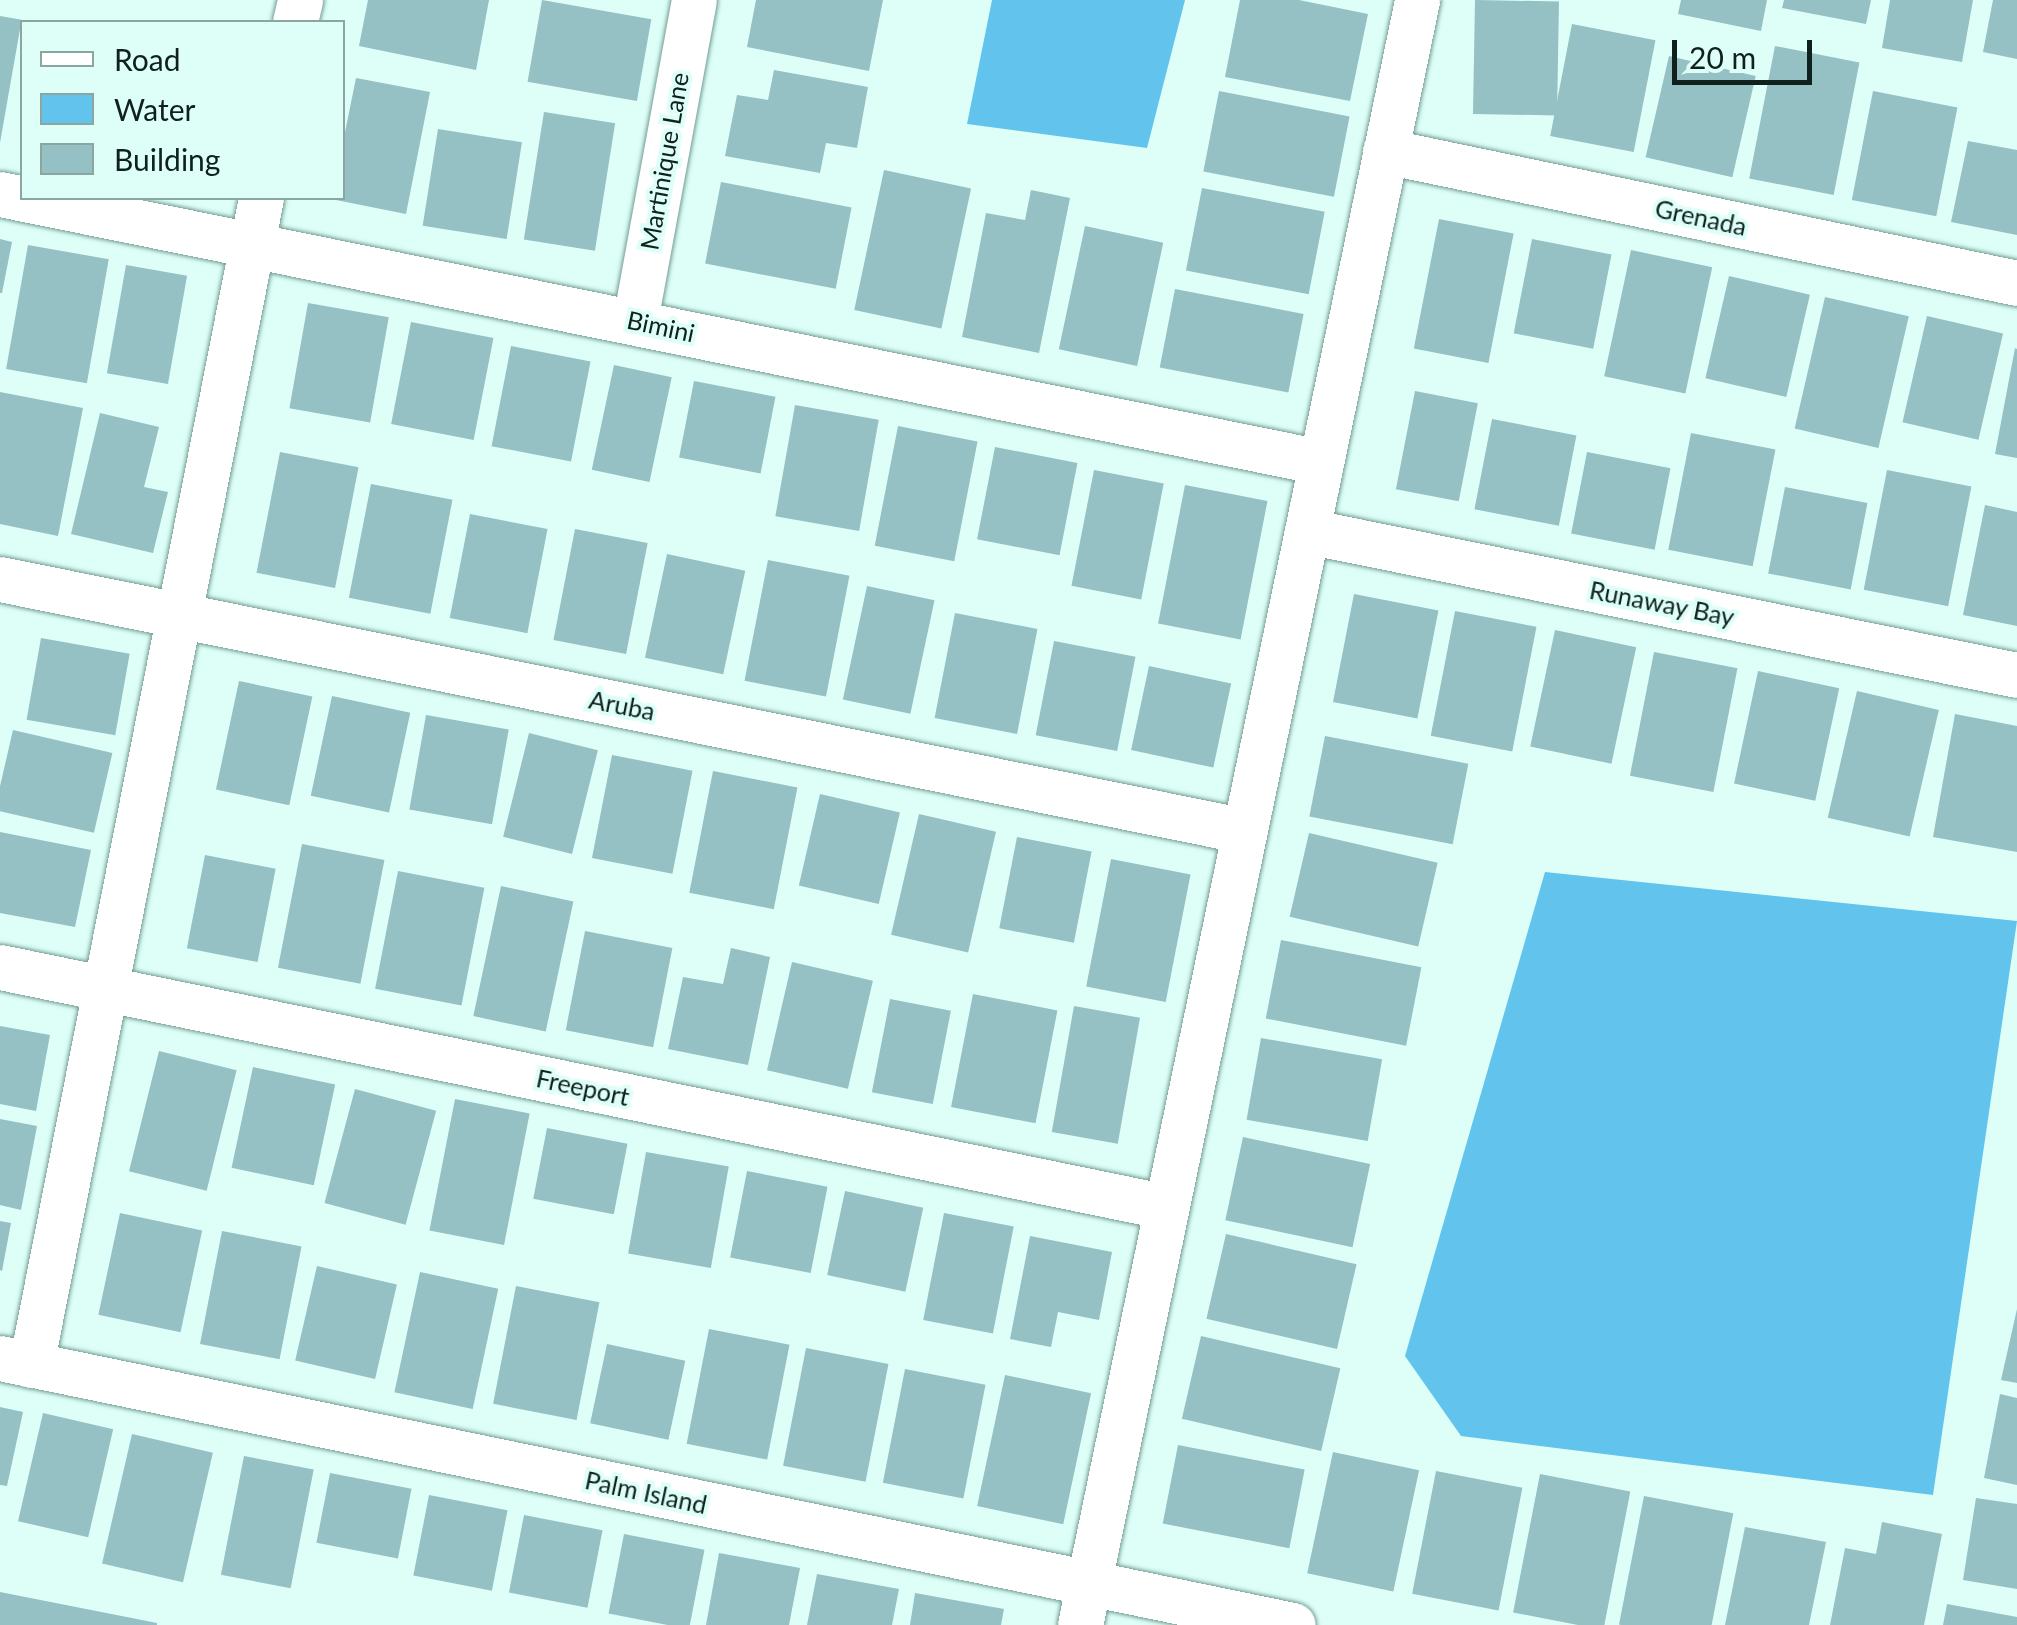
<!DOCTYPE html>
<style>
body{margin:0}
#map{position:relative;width:2017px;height:1625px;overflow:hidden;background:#ddfff7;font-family:Lato,sans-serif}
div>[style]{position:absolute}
.water>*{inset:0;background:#62c4ed}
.building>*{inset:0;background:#95c0c4;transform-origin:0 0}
.roads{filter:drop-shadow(0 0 2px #749c94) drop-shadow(0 0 2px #749c94)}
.minor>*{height:45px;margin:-22.5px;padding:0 22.5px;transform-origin:22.5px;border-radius:22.5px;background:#fff}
span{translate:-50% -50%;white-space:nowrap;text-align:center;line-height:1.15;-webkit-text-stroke:8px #ddfff7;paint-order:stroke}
.street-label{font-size:25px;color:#10201d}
.legend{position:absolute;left:20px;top:20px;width:325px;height:180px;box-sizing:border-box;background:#ddfff7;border:2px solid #8ba6a0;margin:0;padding:12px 18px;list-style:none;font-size:30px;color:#10201d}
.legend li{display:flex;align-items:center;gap:20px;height:50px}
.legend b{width:50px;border:2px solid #8ba6a0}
.scale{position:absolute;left:1672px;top:40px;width:140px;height:45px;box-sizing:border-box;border:5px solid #10201d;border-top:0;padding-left:12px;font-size:30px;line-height:35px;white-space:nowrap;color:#10201d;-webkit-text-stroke:8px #ddfff7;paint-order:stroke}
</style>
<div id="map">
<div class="water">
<i style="clip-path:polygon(992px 0,1185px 0,1147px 148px,967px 124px)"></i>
<i style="clip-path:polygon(1545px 872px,2017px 921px,1933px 1495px,1461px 1436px,1405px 1356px)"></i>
</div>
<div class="building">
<i style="clip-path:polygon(368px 0,489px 0,476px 70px,359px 46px)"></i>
<i style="left:542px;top:0;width:111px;height:83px;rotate:10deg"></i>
<i style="clip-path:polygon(756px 0,883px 0,869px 71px,747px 47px)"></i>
<i style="clip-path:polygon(1240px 0,1299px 0,1368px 14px,1350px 101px,1225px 77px)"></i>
<i style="left:1475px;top:0;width:84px;height:114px;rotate:1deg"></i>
<i style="clip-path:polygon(1681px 0,1767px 0,1761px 31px,1678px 14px)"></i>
<i style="clip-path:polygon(1784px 0,1871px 0,1866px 24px,1782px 8px)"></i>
<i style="clip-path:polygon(1890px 0,1973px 0,1962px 62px,1882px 48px)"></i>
<i style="clip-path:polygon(1993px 0,2017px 0,2017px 59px,1983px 52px)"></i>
<i style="left:0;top:16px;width:22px;height:127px;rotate:10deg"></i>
<i style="left:1572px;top:24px;width:85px;height:114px;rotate:11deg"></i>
<i style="left:1775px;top:46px;width:86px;height:135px;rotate:11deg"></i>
<i style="left:1669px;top:56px;width:89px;height:104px;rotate:13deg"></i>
<i style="clip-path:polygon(774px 70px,868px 87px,857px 148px,826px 143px,820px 173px,725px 156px,737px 95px,768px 100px)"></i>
<i style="clip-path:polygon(356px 78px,430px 92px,406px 214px,331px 199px,342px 198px,342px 147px)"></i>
<i style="left:1219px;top:91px;width:133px;height:82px;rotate:11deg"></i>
<i style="left:1873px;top:91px;width:86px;height:111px;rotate:11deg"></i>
<i style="left:544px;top:112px;width:72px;height:129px;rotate:9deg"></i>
<i style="left:438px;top:129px;width:85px;height:98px;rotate:9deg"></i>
<i style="clip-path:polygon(1968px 141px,2017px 150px,2017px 235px,1951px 222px)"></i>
<i style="left:884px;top:170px;width:89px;height:143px;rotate:12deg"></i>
<i style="left:721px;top:182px;width:133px;height:83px;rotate:11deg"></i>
<i style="left:1202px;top:188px;width:125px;height:84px;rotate:11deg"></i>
<i style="clip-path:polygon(1031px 190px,1070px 198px,1039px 353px,962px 337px,986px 213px,1025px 220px)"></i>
<i style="left:1439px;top:219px;width:76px;height:132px;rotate:11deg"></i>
<i style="left:1085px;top:226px;width:80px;height:126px;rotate:12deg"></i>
<i style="clip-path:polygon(0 239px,12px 242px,2px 293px,0 293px)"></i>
<i style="left:1532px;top:239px;width:81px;height:96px;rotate:11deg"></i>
<i style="left:28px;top:245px;width:82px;height:126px;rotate:10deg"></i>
<i style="left:1631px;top:250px;width:83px;height:129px;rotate:12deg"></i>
<i style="left:126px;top:265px;width:62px;height:110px;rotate:10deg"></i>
<i style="left:1729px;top:276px;width:83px;height:105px;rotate:13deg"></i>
<i style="left:1175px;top:289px;width:131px;height:80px;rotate:11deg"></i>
<i style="left:1825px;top:297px;width:86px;height:135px;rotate:13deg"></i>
<i style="left:308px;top:303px;width:82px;height:107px;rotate:10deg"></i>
<i style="left:1927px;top:316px;width:78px;height:109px;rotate:13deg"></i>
<i style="left:411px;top:322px;width:84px;height:104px;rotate:11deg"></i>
<i style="left:511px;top:346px;width:81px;height:102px;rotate:11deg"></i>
<i style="clip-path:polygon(2015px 348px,2017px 349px,2017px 458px,1995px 454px)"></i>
<i style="left:614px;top:365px;width:59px;height:107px;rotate:12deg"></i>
<i style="left:694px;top:381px;width:83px;height:78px;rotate:11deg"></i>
<i style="left:1415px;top:391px;width:64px;height:100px;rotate:11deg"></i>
<i style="clip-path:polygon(0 392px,83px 408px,58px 536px,0 524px)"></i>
<i style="left:795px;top:405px;width:85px;height:113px;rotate:10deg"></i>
<i style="clip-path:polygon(100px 413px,159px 427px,144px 487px,168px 492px,153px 553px,71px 534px)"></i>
<i style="left:1492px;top:419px;width:86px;height:92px;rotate:11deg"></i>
<i style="left:898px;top:426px;width:81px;height:122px;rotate:11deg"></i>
<i style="left:1691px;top:433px;width:86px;height:119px;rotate:11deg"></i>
<i style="left:995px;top:447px;width:84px;height:94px;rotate:11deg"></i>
<i style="left:280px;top:452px;width:80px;height:123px;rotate:11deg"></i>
<i style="left:1587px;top:452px;width:85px;height:83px;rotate:11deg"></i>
<i style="left:1094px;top:470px;width:71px;height:118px;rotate:11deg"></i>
<i style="left:1887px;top:470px;width:86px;height:122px;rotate:11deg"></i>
<i style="left:371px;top:484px;width:83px;height:116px;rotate:11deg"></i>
<i style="left:1185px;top:485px;width:84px;height:141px;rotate:11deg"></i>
<i style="left:1785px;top:487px;width:84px;height:88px;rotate:11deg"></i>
<i style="clip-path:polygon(1985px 505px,2017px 512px,2017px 626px,1963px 615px)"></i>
<i style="left:470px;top:514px;width:79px;height:106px;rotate:11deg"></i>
<i style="left:575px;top:529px;width:74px;height:113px;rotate:11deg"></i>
<i style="left:667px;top:554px;width:80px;height:106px;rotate:12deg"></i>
<i style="left:768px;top:560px;width:83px;height:123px;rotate:11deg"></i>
<i style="left:867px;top:586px;width:69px;height:116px;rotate:12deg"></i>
<i style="left:1354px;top:594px;width:86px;height:110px;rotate:11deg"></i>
<i style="left:1455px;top:611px;width:83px;height:127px;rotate:11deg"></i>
<i style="left:955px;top:613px;width:84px;height:107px;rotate:11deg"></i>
<i style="left:1555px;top:630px;width:83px;height:119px;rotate:12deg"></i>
<i style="left:41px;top:638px;width:90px;height:83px;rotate:10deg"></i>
<i style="left:1054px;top:641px;width:83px;height:96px;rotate:11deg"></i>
<i style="left:1654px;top:652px;width:85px;height:126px;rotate:11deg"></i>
<i style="left:1149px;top:666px;width:84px;height:86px;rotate:12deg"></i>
<i style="left:1758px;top:671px;width:83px;height:115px;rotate:12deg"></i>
<i style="left:239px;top:681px;width:75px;height:111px;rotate:12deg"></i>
<i style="left:1857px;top:691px;width:84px;height:130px;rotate:13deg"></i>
<i style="left:332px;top:696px;width:80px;height:102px;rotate:12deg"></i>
<i style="clip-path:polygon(1955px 714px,2017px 726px,2017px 852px,1933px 837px)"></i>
<i style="left:426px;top:715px;width:84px;height:96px;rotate:10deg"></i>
<i style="left:13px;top:730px;width:102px;height:82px;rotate:13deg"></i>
<i style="left:529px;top:733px;width:71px;height:107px;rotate:14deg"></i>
<i style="left:1325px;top:736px;width:146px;height:82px;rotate:11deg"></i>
<i style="left:612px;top:755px;width:82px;height:105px;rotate:11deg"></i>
<i style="left:713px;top:771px;width:86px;height:124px;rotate:11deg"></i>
<i style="left:820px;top:794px;width:82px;height:94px;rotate:13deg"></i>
<i style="left:919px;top:814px;width:79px;height:124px;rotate:13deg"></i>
<i style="clip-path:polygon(0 832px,91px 850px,75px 927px,0 913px)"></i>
<i style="left:1309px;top:833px;width:132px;height:86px;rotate:13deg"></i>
<i style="left:1017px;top:837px;width:76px;height:93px;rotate:11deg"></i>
<i style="left:302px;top:844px;width:84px;height:126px;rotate:11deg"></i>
<i style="left:205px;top:855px;width:72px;height:95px;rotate:11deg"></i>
<i style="left:1111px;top:859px;width:81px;height:130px;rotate:11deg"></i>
<i style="left:398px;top:871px;width:88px;height:120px;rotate:11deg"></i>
<i style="left:501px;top:886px;width:74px;height:133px;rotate:12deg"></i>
<i style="left:585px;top:931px;width:89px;height:101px;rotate:11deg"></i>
<i style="left:1281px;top:940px;width:143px;height:80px;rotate:11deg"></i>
<i style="clip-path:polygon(731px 948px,770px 957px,748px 1065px,668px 1049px,683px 977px,723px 984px)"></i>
<i style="left:792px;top:962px;width:83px;height:111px;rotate:13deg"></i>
<i style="left:973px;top:994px;width:86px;height:115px;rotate:11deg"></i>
<i style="left:890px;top:999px;width:62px;height:95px;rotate:11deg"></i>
<i style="left:1074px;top:1006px;width:67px;height:128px;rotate:10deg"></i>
<i style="clip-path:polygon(0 1026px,50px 1035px,36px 1111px,0 1104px)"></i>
<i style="left:1261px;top:1038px;width:123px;height:83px;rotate:10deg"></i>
<i style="left:159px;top:1051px;width:80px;height:124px;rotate:14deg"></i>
<i style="left:253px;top:1067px;width:84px;height:103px;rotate:12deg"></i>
<i style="left:355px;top:1089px;width:84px;height:118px;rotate:15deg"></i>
<i style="left:455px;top:1099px;width:76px;height:134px;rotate:11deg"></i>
<i style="clip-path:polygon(0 1119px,37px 1126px,21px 1210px,0 1205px)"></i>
<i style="left:547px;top:1128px;width:82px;height:72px;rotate:11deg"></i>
<i style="left:1243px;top:1137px;width:130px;height:85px;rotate:12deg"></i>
<i style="left:646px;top:1152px;width:84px;height:103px;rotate:10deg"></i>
<i style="left:747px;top:1171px;width:82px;height:88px;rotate:11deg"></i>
<i style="left:845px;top:1191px;width:80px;height:86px;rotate:12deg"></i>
<i style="left:120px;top:1213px;width:84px;height:104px;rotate:12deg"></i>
<i style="left:944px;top:1213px;width:71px;height:109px;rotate:11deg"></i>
<i style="clip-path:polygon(0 1221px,11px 1223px,2px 1271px,0 1270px)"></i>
<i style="left:222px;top:1231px;width:81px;height:115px;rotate:11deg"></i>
<i style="left:1226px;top:1234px;width:134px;height:87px;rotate:13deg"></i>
<i style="clip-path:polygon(1030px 1236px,1112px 1252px,1099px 1320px,1058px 1312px,1051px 1347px,1010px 1339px)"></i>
<i style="left:317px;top:1266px;width:82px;height:97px;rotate:13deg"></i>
<i style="left:420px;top:1272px;width:80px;height:123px;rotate:12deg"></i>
<i style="left:516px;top:1286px;width:85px;height:120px;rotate:11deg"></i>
<i style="clip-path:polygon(2017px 1309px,2017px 1383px,2001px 1380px)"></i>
<i style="left:709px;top:1329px;width:82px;height:117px;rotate:11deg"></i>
<i style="left:1201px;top:1336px;width:143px;height:85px;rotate:13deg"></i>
<i style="left:607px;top:1344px;width:80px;height:81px;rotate:12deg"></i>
<i style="left:806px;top:1348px;width:84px;height:120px;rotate:11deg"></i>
<i style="left:905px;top:1369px;width:82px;height:116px;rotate:11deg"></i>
<i style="left:1005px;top:1375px;width:88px;height:134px;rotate:12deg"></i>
<i style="clip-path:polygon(2000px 1394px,2017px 1398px,2017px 1485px,1984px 1478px)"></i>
<i style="clip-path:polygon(0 1407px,23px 1412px,7px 1486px,0 1485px)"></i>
<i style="left:43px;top:1413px;width:72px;height:111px;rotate:13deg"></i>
<i style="left:132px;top:1434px;width:83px;height:133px;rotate:13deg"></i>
<i style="left:1178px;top:1445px;width:129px;height:80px;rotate:11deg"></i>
<i style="left:1333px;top:1452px;width:88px;height:124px;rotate:12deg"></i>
<i style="left:244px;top:1456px;width:71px;height:121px;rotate:11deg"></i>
<i style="left:1436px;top:1471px;width:88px;height:125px;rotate:11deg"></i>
<i style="left:330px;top:1473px;width:83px;height:71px;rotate:11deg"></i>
<i style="left:1540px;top:1474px;width:92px;height:141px;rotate:11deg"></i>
<i style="left:429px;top:1495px;width:80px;height:82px;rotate:11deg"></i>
<i style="left:1644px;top:1496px;width:91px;height:131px;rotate:11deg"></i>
<i style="clip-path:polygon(1976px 1498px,2017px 1504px,2017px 1589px,1963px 1580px)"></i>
<i style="left:524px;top:1515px;width:80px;height:79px;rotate:11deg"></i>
<i style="clip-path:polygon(1882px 1522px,1942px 1534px,1924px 1625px,1830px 1625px,1845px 1548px,1876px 1554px)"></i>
<i style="clip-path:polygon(1745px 1527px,1826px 1542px,1809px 1625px,1725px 1625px)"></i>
<i style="left:624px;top:1534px;width:82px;height:81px;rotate:11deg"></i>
<i style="clip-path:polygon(719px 1553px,800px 1568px,789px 1625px,706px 1625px)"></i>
<i style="clip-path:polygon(817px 1574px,899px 1589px,892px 1625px,807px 1625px)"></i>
<i style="clip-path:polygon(0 1592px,157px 1623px,157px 1625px,0 1625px)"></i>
<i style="clip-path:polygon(915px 1593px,1004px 1609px,1001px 1625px,910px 1625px)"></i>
<i style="clip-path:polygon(1947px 1604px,2017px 1617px,2017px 1625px,1943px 1625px)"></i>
</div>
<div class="roads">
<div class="minor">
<i style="left:295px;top:22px;width:23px;rotate:-77deg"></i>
<i style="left:1385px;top:151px;width:646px;rotate:11.8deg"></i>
<i style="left:0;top:194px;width:1348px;rotate:11.47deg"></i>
<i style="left:635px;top:321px;width:326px;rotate:-79.6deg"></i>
<i style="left:1307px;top:531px;width:724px;rotate:11.47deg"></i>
<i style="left:0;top:579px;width:1270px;rotate:11.44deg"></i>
<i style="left:0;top:967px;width:1191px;rotate:11.62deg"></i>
<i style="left:0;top:1358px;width:1320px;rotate:11.67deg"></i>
<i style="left:31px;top:1365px;width:1189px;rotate:-78.85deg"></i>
<i style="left:1080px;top:1625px;width:1660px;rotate:-78.28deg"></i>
</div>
</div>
<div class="street-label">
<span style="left:664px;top:161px;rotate:-80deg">Martinique Lane</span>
<span style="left:1701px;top:217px;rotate:12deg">Grenada</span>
<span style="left:661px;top:326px;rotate:12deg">Bimini</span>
<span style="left:1662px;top:603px;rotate:11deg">Runaway Bay</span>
<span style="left:622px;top:705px;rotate:11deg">Aruba</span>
<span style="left:583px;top:1087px;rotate:12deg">Freeport</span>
<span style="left:646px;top:1492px;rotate:12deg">Palm Island</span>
</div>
<ul class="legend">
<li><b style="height:12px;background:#fff"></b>Road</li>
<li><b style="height:28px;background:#62c4ed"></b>Water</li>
<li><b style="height:28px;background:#95c0c4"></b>Building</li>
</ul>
<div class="scale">20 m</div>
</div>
